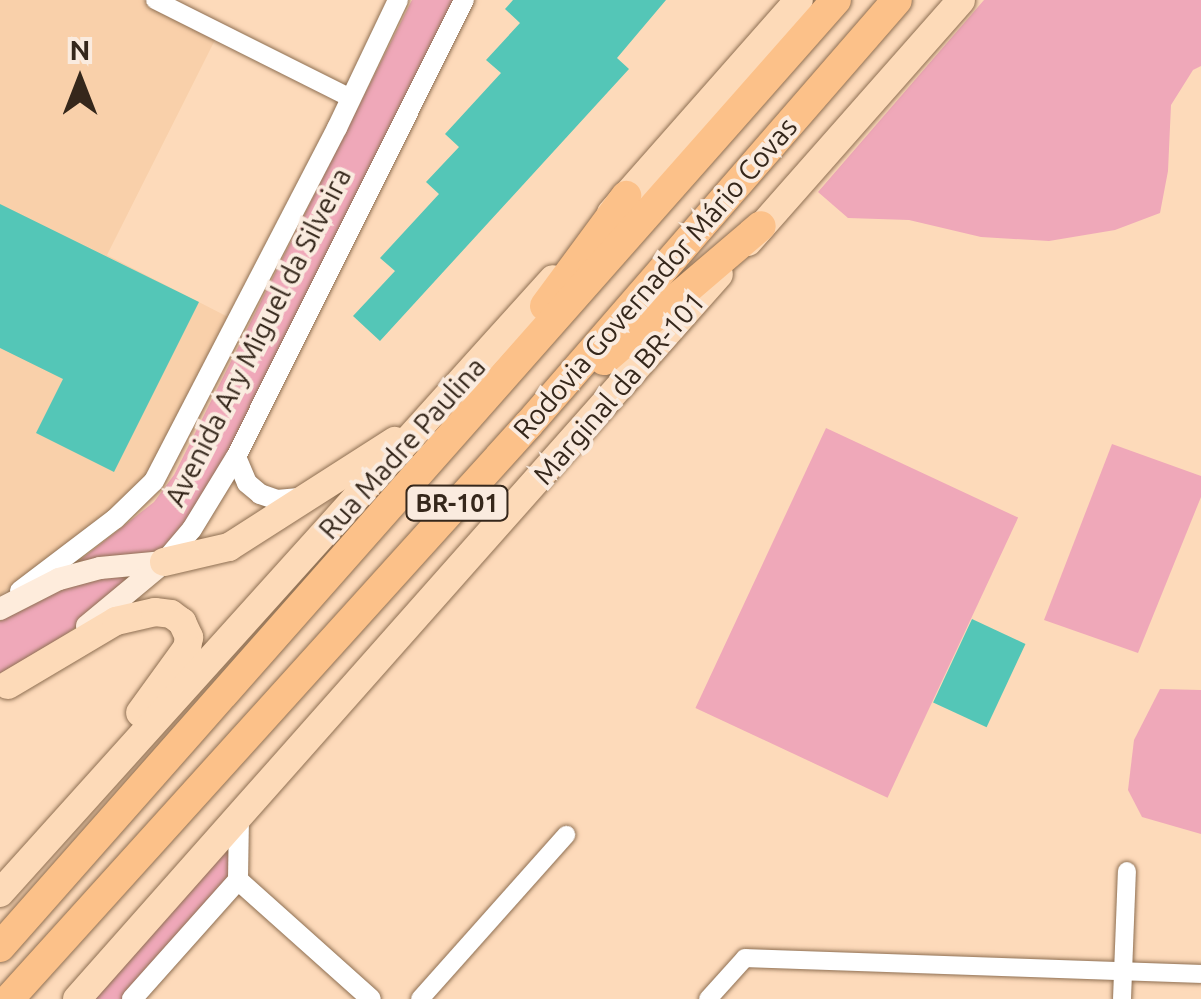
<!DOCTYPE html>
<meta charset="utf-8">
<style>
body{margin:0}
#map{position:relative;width:1201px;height:999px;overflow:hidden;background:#fddaba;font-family:Ubuntu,sans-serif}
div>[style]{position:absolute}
.built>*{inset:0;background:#f9d0aa}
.green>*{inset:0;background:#efa8b9;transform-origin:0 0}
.building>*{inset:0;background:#54c6b7;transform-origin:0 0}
.roads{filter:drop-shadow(0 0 2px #8e6f52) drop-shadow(0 0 2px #8e6f52)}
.minor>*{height:18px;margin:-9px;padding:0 9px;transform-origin:9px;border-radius:9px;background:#fff}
.tertiary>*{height:20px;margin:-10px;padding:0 10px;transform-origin:10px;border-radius:10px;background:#fff}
.secondary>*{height:22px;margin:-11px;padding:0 11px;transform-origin:11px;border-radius:11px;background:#feecdc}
.primary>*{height:28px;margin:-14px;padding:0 14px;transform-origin:14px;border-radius:14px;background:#fddab8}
.motorway>*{height:30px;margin:-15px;padding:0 15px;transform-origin:15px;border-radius:15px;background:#fcc189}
span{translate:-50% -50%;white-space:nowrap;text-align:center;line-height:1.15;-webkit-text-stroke:8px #faebdf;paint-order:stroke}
.shield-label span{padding:2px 8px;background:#faebdf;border:2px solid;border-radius:8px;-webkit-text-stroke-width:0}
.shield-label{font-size:25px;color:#35271b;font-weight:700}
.street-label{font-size:28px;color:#35271b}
.north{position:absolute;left:30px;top:30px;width:100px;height:100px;-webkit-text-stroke:8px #faebdf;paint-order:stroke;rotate:0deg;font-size:28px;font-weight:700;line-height:40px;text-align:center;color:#35271b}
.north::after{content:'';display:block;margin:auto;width:35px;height:45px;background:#35271b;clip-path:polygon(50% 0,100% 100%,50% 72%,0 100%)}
</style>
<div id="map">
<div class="built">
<i style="clip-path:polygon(0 0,143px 0,215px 40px,107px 255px,230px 318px,147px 476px,134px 491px,0 595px)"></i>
</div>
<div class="green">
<i style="clip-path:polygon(412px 0,456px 0,246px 426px,164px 555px,79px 561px,154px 502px,174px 475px)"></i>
<i style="clip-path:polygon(984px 0,1201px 0,1201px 66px,1193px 70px,1171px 105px,1168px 171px,1160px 213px,1115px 230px,1049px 241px,981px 237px,909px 220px,848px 218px,818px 192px)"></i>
<i style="left:826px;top:428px;width:212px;height:309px;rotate:25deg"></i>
<i style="clip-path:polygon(1112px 444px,1201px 476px,1201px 497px,1138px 653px,1044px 620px)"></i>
<i style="clip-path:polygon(149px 569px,116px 598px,0 682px,0 621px,41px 594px,116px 571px)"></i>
<i style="clip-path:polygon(1160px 689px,1201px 690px,1201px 834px,1142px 817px,1128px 790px,1134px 740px)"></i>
<i style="clip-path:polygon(232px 845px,230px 882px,122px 999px,89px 999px)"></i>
</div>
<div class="building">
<i style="clip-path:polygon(513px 0,666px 0,617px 58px,629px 69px,380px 341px,353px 316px,395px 271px,380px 258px,439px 194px,426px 182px,459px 147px,445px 134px,501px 73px,486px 60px,520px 23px,505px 9px)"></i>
<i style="clip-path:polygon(0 204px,199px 302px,114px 472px,36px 433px,63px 379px,0 348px)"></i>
<i style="left:972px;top:619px;width:59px;height:92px;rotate:25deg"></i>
</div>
<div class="roads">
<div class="minor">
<i style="left:155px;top:0;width:219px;rotate:26.6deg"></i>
<i style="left:420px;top:999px;width:220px;rotate:-48.3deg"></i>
<i style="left:708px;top:999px;width:55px;rotate:-47.9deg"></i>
<i style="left:745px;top:958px;width:456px;rotate:2deg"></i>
<i style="left:1122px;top:999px;width:128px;rotate:-87.8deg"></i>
</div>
<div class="tertiary">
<i style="left:236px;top:457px;width:28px;rotate:67deg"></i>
<i style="left:247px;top:483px;width:17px;rotate:40deg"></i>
<i style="left:260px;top:494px;width:18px;rotate:19deg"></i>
<i style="left:277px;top:500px;width:25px;rotate:-5deg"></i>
<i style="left:164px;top:562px;width:43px;rotate:-49.7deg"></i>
<i style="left:192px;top:529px;width:84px;rotate:-58.6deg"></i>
<i style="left:236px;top:457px;width:511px;rotate:-63.49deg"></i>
<i style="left:20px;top:591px;width:119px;rotate:-37.2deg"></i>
<i style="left:115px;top:519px;width:54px;rotate:-44.3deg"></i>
<i style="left:154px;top:481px;width:398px;rotate:-62.6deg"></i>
<i style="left:337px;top:128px;width:142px;rotate:-64.5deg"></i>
<i style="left:238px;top:880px;width:178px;rotate:41.8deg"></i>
<i style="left:132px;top:999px;width:159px;rotate:-48.3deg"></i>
<i style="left:238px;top:880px;width:63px;rotate:-89.1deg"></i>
</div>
<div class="secondary">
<i style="left:0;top:609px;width:66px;rotate:-27deg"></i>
<i style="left:59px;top:579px;width:42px;rotate:-15deg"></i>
<i style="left:100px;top:568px;width:64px;rotate:-5.4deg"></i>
<i style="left:87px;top:626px;width:100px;rotate:-39.7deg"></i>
</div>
<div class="primary">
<i style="left:611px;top:213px;width:284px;rotate:-48.6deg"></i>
<i style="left:748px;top:242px;width:322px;rotate:-48.6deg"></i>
<i style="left:164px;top:562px;width:67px;rotate:-13deg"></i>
<i style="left:229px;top:547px;width:197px;rotate:-32.6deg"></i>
<i style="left:8px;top:685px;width:126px;rotate:-30.7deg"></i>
<i style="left:116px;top:621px;width:40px;rotate:-13deg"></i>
<i style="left:155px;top:612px;width:16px;rotate:7deg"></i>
<i style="left:171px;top:614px;width:14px;rotate:36deg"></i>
<i style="left:182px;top:622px;width:17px;rotate:65deg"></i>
<i style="left:189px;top:637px;width:11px;rotate:100deg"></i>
<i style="left:187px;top:648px;width:80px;rotate:125.9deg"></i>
<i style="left:0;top:893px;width:826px;rotate:-47.99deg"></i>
<i style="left:77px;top:999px;width:968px;rotate:-48.47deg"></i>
</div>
<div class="motorway">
<i style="left:545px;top:306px;width:137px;rotate:-53.6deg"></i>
<i style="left:604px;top:360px;width:206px;rotate:-40.5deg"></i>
<i style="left:0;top:947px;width:1263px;rotate:-48.56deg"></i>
<i style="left:9px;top:999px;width:775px;rotate:-47.88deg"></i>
<i style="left:529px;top:424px;width:561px;rotate:-49.04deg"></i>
</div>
</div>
<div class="shield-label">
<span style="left:457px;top:503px">BR-101</span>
</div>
<div class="street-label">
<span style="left:655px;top:278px;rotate:-49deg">Rodovia Governador Mário Covas</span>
<span style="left:258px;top:337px;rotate:-63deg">Avenida Ary Miguel da Silveira</span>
<span style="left:619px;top:388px;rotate:-49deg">Marginal da BR-101</span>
<span style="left:402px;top:448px;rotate:-48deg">Rua Madre Paulina</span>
</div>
<div class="north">N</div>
</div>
